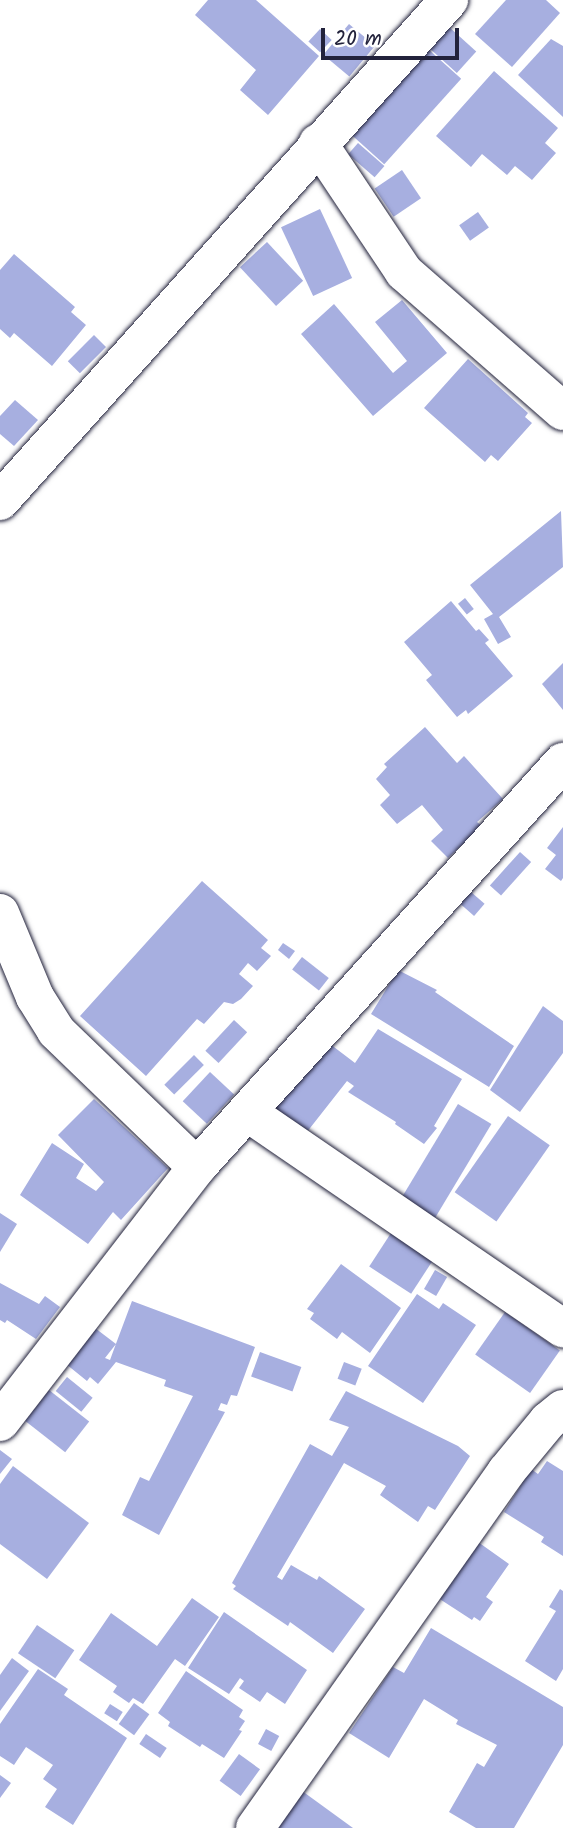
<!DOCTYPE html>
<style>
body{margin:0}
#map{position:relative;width:563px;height:1828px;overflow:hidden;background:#fff;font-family:Kalam,sans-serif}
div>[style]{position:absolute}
.building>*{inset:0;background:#a7afe0;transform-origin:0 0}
.roads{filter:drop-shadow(0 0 2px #22223b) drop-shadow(0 0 2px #22223b)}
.street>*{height:38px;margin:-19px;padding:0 19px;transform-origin:19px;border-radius:19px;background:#fff}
span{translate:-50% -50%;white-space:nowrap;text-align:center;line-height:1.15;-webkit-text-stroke:5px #fff;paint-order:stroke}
.scale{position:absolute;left:321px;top:28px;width:138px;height:32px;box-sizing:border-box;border:4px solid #22223b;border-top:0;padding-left:9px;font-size:21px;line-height:24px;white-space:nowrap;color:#22223b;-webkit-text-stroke:5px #fff;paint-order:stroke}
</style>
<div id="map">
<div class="building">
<i style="clip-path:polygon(208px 0,256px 0,319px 56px,268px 115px,240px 90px,256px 70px,195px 15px)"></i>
<i style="clip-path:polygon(506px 0,546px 0,560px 13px,512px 67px,475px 34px)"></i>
<i style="left:349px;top:24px;width:34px;height:40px;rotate:40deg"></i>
<i style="left:448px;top:26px;width:38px;height:29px;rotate:42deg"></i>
<i style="left:320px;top:29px;width:16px;height:17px;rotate:43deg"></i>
<i style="clip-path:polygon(551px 39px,563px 46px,563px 117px,518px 75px)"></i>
<i style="left:427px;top:48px;width:46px;height:115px;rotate:42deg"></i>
<i style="clip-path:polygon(494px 71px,558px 128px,545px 143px,556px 153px,532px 180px,515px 166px,507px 175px,482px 154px,471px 167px,436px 136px)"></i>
<i style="left:358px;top:143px;width:35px;height:15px;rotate:41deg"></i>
<i style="left:402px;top:170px;width:34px;height:33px;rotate:56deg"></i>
<i style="left:320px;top:209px;width:76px;height:43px;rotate:65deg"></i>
<i style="left:478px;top:212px;width:19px;height:23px;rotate:55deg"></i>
<i style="left:267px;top:242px;width:53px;height:37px;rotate:47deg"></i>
<i style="clip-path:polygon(14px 254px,75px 307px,71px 312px,86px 325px,52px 366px,14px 333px,10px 338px,0 329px,0 270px)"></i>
<i style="clip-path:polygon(402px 300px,447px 353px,373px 416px,301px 334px,334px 304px,393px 373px,407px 361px,375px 322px)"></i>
<i style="left:94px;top:335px;width:17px;height:37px;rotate:45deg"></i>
<i style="clip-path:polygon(468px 359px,528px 413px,525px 417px,532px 423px,498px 461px,491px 455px,485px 462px,424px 408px)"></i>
<i style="clip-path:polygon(15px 400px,38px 420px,14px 446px,0 434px,0 416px)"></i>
<i style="clip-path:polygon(561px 511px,563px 567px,499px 617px,511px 637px,498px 644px,484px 619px,493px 614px,470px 585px)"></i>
<i style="left:465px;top:598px;width:14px;height:9px;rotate:51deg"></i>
<i style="clip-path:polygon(451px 601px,476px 631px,479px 629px,489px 640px,485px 643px,513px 676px,468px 714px,466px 710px,457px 717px,426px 680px,432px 675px,404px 642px)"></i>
<i style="clip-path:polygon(563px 663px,563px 710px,542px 684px)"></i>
<i style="clip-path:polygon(425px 727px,457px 763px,464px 756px,503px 799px,477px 822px,482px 826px,448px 858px,431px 841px,443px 830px,422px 805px,397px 824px,380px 805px,390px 795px,376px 779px,387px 767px,384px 764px)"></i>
<i style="clip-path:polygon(563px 827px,563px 878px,561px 881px,545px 869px,556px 855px,547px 848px)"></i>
<i style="left:520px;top:852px;width:15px;height:45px;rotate:42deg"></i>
<i style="clip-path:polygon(202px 881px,268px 940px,261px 948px,271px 956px,257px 971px,248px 963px,239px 974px,253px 986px,241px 999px,233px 1004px,224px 1002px,204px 1024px,197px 1019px,146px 1076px,80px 1016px)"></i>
<i style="left:471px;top:892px;width:18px;height:16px;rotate:41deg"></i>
<i style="clip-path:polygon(283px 943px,295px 951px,289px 959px,278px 950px)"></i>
<i style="left:302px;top:957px;width:34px;height:16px;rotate:38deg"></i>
<i style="clip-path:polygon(398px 970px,437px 990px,435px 992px,514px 1046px,489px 1087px,371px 1014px)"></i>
<i style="clip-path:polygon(543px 1006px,563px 1021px,563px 1053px,520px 1112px,490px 1090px)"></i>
<i style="left:234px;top:1020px;width:18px;height:42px;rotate:43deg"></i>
<i style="clip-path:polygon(378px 1029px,462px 1079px,434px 1126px,437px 1128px,424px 1144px,395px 1124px,396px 1122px,348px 1092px,354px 1086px,347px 1081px,303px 1137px,270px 1111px,330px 1044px,355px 1063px)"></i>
<i style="left:194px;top:1055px;width:14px;height:42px;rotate:45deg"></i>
<i style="left:210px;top:1072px;width:33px;height:40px;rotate:43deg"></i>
<i style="clip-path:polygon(94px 1099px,168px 1168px,121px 1220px,113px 1212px,88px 1244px,20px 1195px,52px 1143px,84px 1164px,76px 1178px,96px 1191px,104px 1182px,58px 1135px)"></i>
<i style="left:458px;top:1104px;width:39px;height:113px;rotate:31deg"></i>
<i style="left:508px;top:1116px;width:51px;height:93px;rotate:35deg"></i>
<i style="clip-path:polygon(0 1213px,17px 1224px,0 1252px)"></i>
<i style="left:391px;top:1233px;width:50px;height:40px;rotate:33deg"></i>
<i style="clip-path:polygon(341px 1264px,401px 1308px,370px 1353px,342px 1332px,337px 1339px,310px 1319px,314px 1313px,307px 1309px)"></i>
<i style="left:435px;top:1270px;width:14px;height:22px;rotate:30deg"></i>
<i style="clip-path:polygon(0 1283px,39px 1304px,45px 1296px,60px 1307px,36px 1339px,7px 1320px,5px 1323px,0 1320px)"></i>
<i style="clip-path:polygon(417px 1294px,439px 1309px,443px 1303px,476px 1325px,423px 1403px,368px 1366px)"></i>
<i style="clip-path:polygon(132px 1301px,255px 1347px,237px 1396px,231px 1395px,227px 1405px,221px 1403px,218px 1410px,225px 1412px,159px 1535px,122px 1515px,140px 1477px,149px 1481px,193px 1396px,164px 1386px,166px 1380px,116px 1362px,98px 1384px,90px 1377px,87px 1381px,66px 1364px,95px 1328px,116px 1344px,105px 1358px,110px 1360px,117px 1341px)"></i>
<i style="left:505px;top:1312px;width:67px;height:52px;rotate:35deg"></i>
<i style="left:260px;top:1352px;width:44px;height:26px;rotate:20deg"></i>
<i style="left:344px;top:1362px;width:19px;height:18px;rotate:21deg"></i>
<i style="left:67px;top:1377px;width:33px;height:18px;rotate:39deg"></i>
<i style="left:49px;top:1390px;width:51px;height:39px;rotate:38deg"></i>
<i style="clip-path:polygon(346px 1391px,458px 1446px,470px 1456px,435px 1510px,428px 1506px,418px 1522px,380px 1495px,386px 1486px,344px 1463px,277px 1577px,282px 1580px,291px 1565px,317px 1580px,319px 1576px,365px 1609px,333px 1653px,290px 1622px,288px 1626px,233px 1589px,236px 1586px,232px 1583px,310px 1444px,332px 1456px,349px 1427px,329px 1420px)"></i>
<i style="clip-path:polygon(0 1450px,12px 1459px,0 1474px)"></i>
<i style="clip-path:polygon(547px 1461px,563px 1471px,563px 1556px,541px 1542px,544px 1537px,504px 1512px,531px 1469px,538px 1474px)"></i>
<i style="clip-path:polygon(13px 1466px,89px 1523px,47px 1579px,0 1544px,0 1484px)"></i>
<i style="clip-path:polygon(471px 1537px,509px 1564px,486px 1597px,493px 1602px,480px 1621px,474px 1617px,472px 1620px,432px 1594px)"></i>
<i style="clip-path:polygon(560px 1589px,563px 1591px,563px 1669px,556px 1681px,525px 1661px,556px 1611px,549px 1607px)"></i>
<i style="clip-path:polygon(192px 1598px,219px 1617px,185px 1666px,175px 1659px,143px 1704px,133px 1698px,129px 1703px,113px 1692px,117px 1686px,79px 1660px,111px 1613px,157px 1646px)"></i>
<i style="clip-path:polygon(224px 1612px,307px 1670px,285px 1704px,267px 1692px,260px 1702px,239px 1688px,244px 1681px,240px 1678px,229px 1694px,188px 1668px)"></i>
<i style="left:37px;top:1625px;width:45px;height:34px;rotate:34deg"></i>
<i style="clip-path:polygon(431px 1628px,563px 1707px,563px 1745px,514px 1828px,476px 1828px,449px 1812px,477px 1763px,484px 1767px,497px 1745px,456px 1724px,458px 1720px,424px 1699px,389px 1758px,349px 1733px,393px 1667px,404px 1673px)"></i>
<i style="clip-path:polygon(12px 1658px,29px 1671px,0 1711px,0 1675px)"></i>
<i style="clip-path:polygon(38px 1669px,68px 1689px,64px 1695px,127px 1738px,73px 1825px,45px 1807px,57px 1789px,43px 1779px,53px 1765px,26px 1747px,14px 1765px,0 1756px,0 1724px)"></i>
<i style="clip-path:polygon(186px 1671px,243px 1710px,239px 1717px,245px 1721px,239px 1730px,242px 1731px,224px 1758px,202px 1744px,200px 1747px,168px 1726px,170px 1722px,158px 1713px)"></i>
<i style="left:134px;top:1703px;width:19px;height:26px;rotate:36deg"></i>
<i style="left:110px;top:1704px;width:15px;height:11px;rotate:32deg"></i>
<i style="left:266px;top:1729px;width:15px;height:17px;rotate:28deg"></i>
<i style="left:146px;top:1734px;width:25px;height:12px;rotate:34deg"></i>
<i style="left:239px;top:1754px;width:26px;height:33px;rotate:36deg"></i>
<i style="clip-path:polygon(0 1775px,11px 1783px,0 1798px)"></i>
<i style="clip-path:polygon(298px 1788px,353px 1828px,268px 1828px)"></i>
</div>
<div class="roads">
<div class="street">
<i style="left:318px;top:143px;width:155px;rotate:56.3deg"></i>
<i style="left:404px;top:272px;width:211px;rotate:41.2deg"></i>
<i style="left:0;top:501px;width:673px;rotate:-48.13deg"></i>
<i style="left:0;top:913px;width:91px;rotate:67.4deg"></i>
<i style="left:35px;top:997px;width:40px;rotate:58deg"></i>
<i style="left:56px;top:1031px;width:196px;rotate:44deg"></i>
<i style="left:247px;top:1112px;width:383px;rotate:34.4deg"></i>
<i style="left:0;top:1422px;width:322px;rotate:-52.3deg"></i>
<i style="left:197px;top:1167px;width:546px;rotate:-47.9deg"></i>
<i style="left:255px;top:1828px;width:436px;rotate:-54.8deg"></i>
<i style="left:506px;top:1472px;width:66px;rotate:-50.5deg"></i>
<i style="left:548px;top:1421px;width:19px;rotate:-39deg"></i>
</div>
</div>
<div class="scale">20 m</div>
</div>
